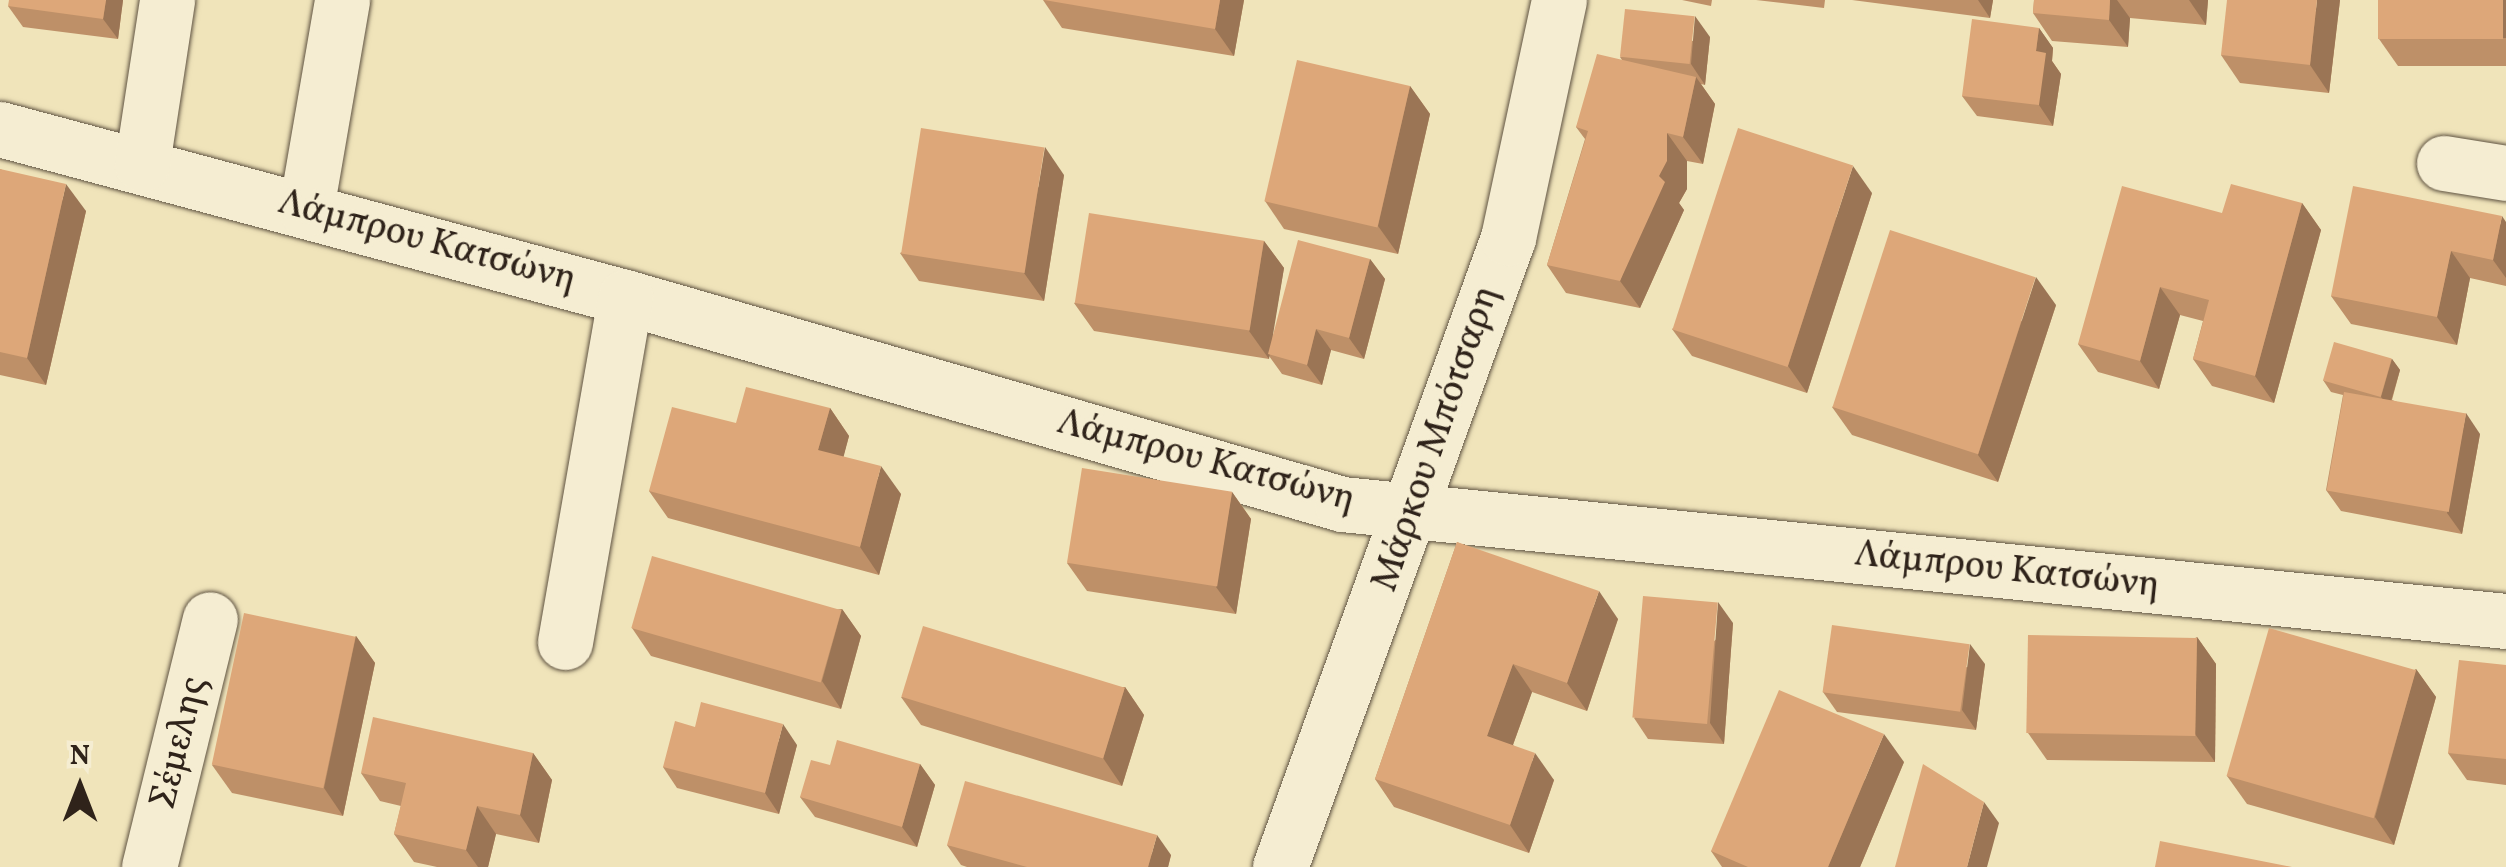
<!DOCTYPE html>
<meta charset="utf-8">
<style>
body{margin:0}
#map{position:relative;width:2506px;height:867px;overflow:hidden;background:#f0e4ba;font-family:Vollkorn,serif}
div>[style]{position:absolute}
.roads{filter:drop-shadow(0 0 2px #5f5342) drop-shadow(0 0 2px #5f5342)}
.minor>*{height:55px;margin:-27.5px;padding:0 27.5px;transform-origin:27.5px;border-radius:27.5px;background:#f5edd2}
.tertiary>*{height:55px;margin:-27.5px;padding:0 27.5px;transform-origin:27.5px;border-radius:27.5px;background:#f5edd2}
.wall>*{inset:0;background:#be9068}
.shaded-wall>*{inset:0;background:#9b7555;transform-origin:0 0}
.building>*{inset:0;background:#dda779;transform-origin:0 0}
span{translate:-50% -50%;white-space:nowrap;text-align:center;line-height:1.15;-webkit-text-stroke:8px #f5edd2;paint-order:stroke}
.street-label{font-size:38px;color:#2f231a}
.north{position:absolute;left:30px;top:737px;width:100px;height:100px;-webkit-text-stroke:8px #f5edd2;paint-order:stroke;rotate:0deg;font-size:28px;font-weight:700;line-height:40px;text-align:center;color:#2f231a}
.north::after{content:'';display:block;margin:auto;width:35px;height:45px;background:#2f231a;clip-path:polygon(50% 0,100% 100%,50% 72%,0 100%)}
</style>
<div id="map">
<div class="roads">
<div class="minor">
<i style="left:0;top:129px;width:647px;rotate:15.05deg"></i>
<i style="left:625px;top:297px;width:746px;rotate:16.1deg"></i>
<i style="left:1342px;top:504px;width:1170px;rotate:5.74deg"></i>
<i style="left:2444px;top:163px;width:63px;rotate:9.2deg"></i>
<i style="left:142px;top:164px;width:166px;rotate:-81.3deg"></i>
<i style="left:306px;top:209px;width:212px;rotate:-80.2deg"></i>
<i style="left:565px;top:642px;width:350px;rotate:-80.1deg"></i>
<i style="left:149px;top:867px;width:255px;rotate:-76.2deg"></i>
</div>
<div class="tertiary">
<i style="left:1280px;top:867px;width:669px;rotate:-70.08deg"></i>
<i style="left:1508px;top:238px;width:243px;rotate:-77.9deg"></i>
</div>
</div>
<div class="wall">
<i style="clip-path:polygon(123px 0,118px 39px,23px 27px,8px 6px)"></i>
<i style="clip-path:polygon(1043px 0,1244px 0,1234px 56px,1062px 28px)"></i>
<i style="clip-path:polygon(1682px 0,1712px 0,1711px 6px)"></i>
<i style="clip-path:polygon(1756px 0,1825px 0,1824px 8px)"></i>
<i style="clip-path:polygon(1852px 0,1993px 0,1990px 18px)"></i>
<i style="clip-path:polygon(2034px 0,2208px 0,2206px 25px,2130px 18px,2128px 47px,2052px 41px,2033px 13px)"></i>
<i style="clip-path:polygon(2340px 0,2329px 93px,2240px 83px,2221px 55px)"></i>
<i style="clip-path:polygon(2506px 0,2506px 66px,2398px 66px,2379px 39px)"></i>
<i style="clip-path:polygon(2039px 28px,2053px 48px,2052px 61px,2061px 74px,2053px 126px,1977px 116px,1962px 96px)"></i>
<i style="clip-path:polygon(1710px 37px,1705px 85px,1701px 84px,1715px 104px,1703px 164px,1687px 161px,1687px 189px,1679px 203px,1684px 210px,1640px 308px,1566px 293px,1547px 265px,1585px 139px,1576px 127px,1622px 60px,1620px 57px)"></i>
<i style="clip-path:polygon(1410px 86px,1430px 114px,1398px 254px,1284px 229px,1265px 201px)"></i>
<i style="clip-path:polygon(0 169px,86px 211px,46px 385px,0 375px)"></i>
<i style="clip-path:polygon(1064px 175px,1044px 301px,919px 281px,900px 253px)"></i>
<i style="clip-path:polygon(1872px 193px,1807px 393px,1692px 356px,1672px 329px)"></i>
<i style="clip-path:polygon(2302px 203px,2321px 230px,2274px 403px,2212px 386px,2193px 359px,2203px 321px,2180px 315px,2159px 389px,2098px 372px,2078px 344px,2222px 213px)"></i>
<i style="clip-path:polygon(2506px 222px,2506px 286px,2470px 278px,2457px 345px,2351px 324px,2331px 296px)"></i>
<i style="clip-path:polygon(1264px 241px,1284px 268px,1272px 336px,1370px 259px,1385px 279px,1364px 359px,1331px 350px,1322px 385px,1282px 374px,1269px 356px,1269px 359px,1094px 331px,1074px 303px)"></i>
<i style="clip-path:polygon(2056px 305px,1998px 482px,1852px 435px,1832px 407px)"></i>
<i style="clip-path:polygon(2392px 359px,2400px 370px,2392px 400px,2480px 434px,2462px 534px,2341px 511px,2326px 490px,2343px 395px,2331px 392px,2323px 380px)"></i>
<i style="clip-path:polygon(830px 408px,849px 436px,843px 457px,901px 494px,879px 575px,668px 518px,649px 491px,736px 423px)"></i>
<i style="clip-path:polygon(1232px 492px,1251px 519px,1236px 614px,1087px 591px,1067px 563px)"></i>
<i style="clip-path:polygon(1457px 542px,1618px 619px,1587px 711px,1532px 692px,1513px 745px,1554px 780px,1529px 853px,1394px 807px,1375px 779px)"></i>
<i style="clip-path:polygon(842px 609px,861px 636px,841px 709px,651px 656px,632px 628px)"></i>
<i style="clip-path:polygon(1733px 623px,1724px 744px,1648px 739px,1634px 718px)"></i>
<i style="clip-path:polygon(356px 636px,375px 663px,343px 816px,232px 793px,212px 765px)"></i>
<i style="clip-path:polygon(2197px 637px,2216px 664px,2215px 762px,2047px 760px,2028px 733px)"></i>
<i style="clip-path:polygon(1985px 664px,1976px 730px,1837px 712px,1823px 692px)"></i>
<i style="clip-path:polygon(2506px 665px,2506px 785px,2467px 780px,2448px 753px)"></i>
<i style="clip-path:polygon(2416px 669px,2436px 697px,2394px 845px,2247px 804px,2227px 776px)"></i>
<i style="clip-path:polygon(1125px 687px,1144px 715px,1122px 786px,921px 725px,901px 697px)"></i>
<i style="clip-path:polygon(695px 727px,797px 745px,779px 814px,677px 788px,663px 767px)"></i>
<i style="clip-path:polygon(533px 753px,552px 780px,539px 843px,496px 834px,488px 867px,437px 867px,414px 862px,394px 834px,401px 806px,380px 801px,361px 773px)"></i>
<i style="clip-path:polygon(1904px 762px,1860px 867px,1722px 867px,1711px 851px)"></i>
<i style="clip-path:polygon(920px 764px,935px 785px,917px 847px,815px 817px,800px 797px,830px 765px)"></i>
<i style="clip-path:polygon(947px 845px,1171px 855px,1168px 867px,967px 867px,961px 865px)"></i>
</div>
<div class="shaded-wall">
<i style="clip-path:polygon(106px 0,123px 0,118px 39px,103px 19px)"></i>
<i style="clip-path:polygon(1220px 0,1244px 0,1234px 56px,1215px 29px)"></i>
<i style="clip-path:polygon(1978px 0,1993px 0,1990px 18px)"></i>
<i style="clip-path:polygon(2110px 0,2117px 0,2130px 18px,2128px 47px,2109px 20px)"></i>
<i style="clip-path:polygon(2189px 0,2208px 0,2206px 25px)"></i>
<i style="clip-path:polygon(2317px 0,2340px 0,2329px 93px,2310px 65px)"></i>
<i style="left:2503px;top:0;width:3px;height:38px"></i>
<i style="clip-path:polygon(1695px 16px,1710px 37px,1705px 85px,1691px 64px)"></i>
<i style="clip-path:polygon(2039px 28px,2053px 48px,2052px 61px,2061px 74px,2053px 126px,2039px 105px,2036px 51px)"></i>
<i style="clip-path:polygon(1696px 77px,1715px 104px,1703px 164px,1683px 137px)"></i>
<i style="clip-path:polygon(1410px 86px,1430px 114px,1398px 254px,1378px 226px)"></i>
<i style="clip-path:polygon(1667px 133px,1687px 161px,1687px 189px,1679px 203px,1684px 210px,1640px 308px,1620px 281px,1659px 176px)"></i>
<i style="clip-path:polygon(1045px 147px,1064px 175px,1044px 301px,1024px 273px)"></i>
<i style="clip-path:polygon(1853px 166px,1872px 193px,1807px 393px,1788px 366px)"></i>
<i style="clip-path:polygon(66px 184px,86px 211px,46px 385px,27px 358px)"></i>
<i style="clip-path:polygon(2302px 203px,2321px 230px,2274px 403px,2255px 376px)"></i>
<i style="clip-path:polygon(2502px 216px,2506px 222px,2506px 278px,2493px 260px)"></i>
<i style="clip-path:polygon(1264px 241px,1284px 268px,1269px 359px,1249px 331px)"></i>
<i style="clip-path:polygon(2451px 251px,2470px 278px,2457px 345px,2437px 317px)"></i>
<i style="clip-path:polygon(1370px 259px,1385px 279px,1364px 359px,1349px 338px)"></i>
<i style="clip-path:polygon(2036px 277px,2056px 305px,1998px 482px,1978px 455px)"></i>
<i style="clip-path:polygon(2160px 287px,2180px 315px,2159px 389px,2140px 361px)"></i>
<i style="clip-path:polygon(1316px 329px,1331px 350px,1322px 385px,1307px 365px)"></i>
<i style="clip-path:polygon(2392px 359px,2400px 370px,2389px 408px,2381px 397px)"></i>
<i style="clip-path:polygon(830px 408px,849px 436px,838px 478px,818px 450px)"></i>
<i style="clip-path:polygon(2466px 413px,2480px 434px,2462px 534px,2447px 513px)"></i>
<i style="clip-path:polygon(881px 466px,901px 494px,879px 575px,860px 547px)"></i>
<i style="clip-path:polygon(1232px 492px,1251px 519px,1236px 614px,1216px 587px)"></i>
<i style="clip-path:polygon(1599px 591px,1618px 619px,1587px 711px,1567px 683px)"></i>
<i style="clip-path:polygon(1718px 602px,1733px 623px,1724px 744px,1710px 723px)"></i>
<i style="clip-path:polygon(842px 609px,861px 636px,841px 709px,822px 681px)"></i>
<i style="clip-path:polygon(356px 636px,375px 663px,343px 816px,324px 788px)"></i>
<i style="clip-path:polygon(2197px 637px,2216px 664px,2215px 762px,2195px 734px)"></i>
<i style="clip-path:polygon(1970px 644px,1985px 664px,1976px 730px,1962px 710px)"></i>
<i style="clip-path:polygon(1513px 664px,1532px 692px,1506px 764px,1487px 736px)"></i>
<i style="clip-path:polygon(2416px 669px,2436px 697px,2394px 845px,2375px 817px)"></i>
<i style="clip-path:polygon(1125px 687px,1144px 715px,1122px 786px,1103px 758px)"></i>
<i style="clip-path:polygon(783px 724px,797px 745px,779px 814px,765px 793px)"></i>
<i style="clip-path:polygon(1884px 734px,1904px 762px,1860px 867px,1828px 867px)"></i>
<i style="clip-path:polygon(533px 753px,552px 780px,539px 843px,520px 815px)"></i>
<i style="clip-path:polygon(1535px 753px,1554px 780px,1529px 853px,1510px 825px)"></i>
<i style="clip-path:polygon(920px 764px,935px 785px,917px 847px,902px 827px)"></i>
<i style="clip-path:polygon(1984px 802px,1999px 823px,1987px 867px,1967px 867px)"></i>
<i style="clip-path:polygon(477px 806px,496px 834px,488px 867px,478px 867px,466px 850px)"></i>
<i style="clip-path:polygon(1157px 835px,1171px 855px,1168px 867px,1148px 867px)"></i>
</div>
<div class="building">
<i style="clip-path:polygon(9px 0,106px 0,103px 19px,8px 6px)"></i>
<i style="clip-path:polygon(1044px 0,1220px 0,1215px 29px)"></i>
<i style="clip-path:polygon(2034px 0,2110px 0,2109px 20px,2033px 13px)"></i>
<i style="clip-path:polygon(2227px 0,2317px 0,2310px 65px,2221px 55px)"></i>
<i style="left:2378px;top:0;width:125px;height:39px"></i>
<i style="left:1625px;top:9px;width:70px;height:48px;rotate:6deg"></i>
<i style="clip-path:polygon(1972px 19px,2039px 28px,2036px 51px,2046px 53px,2039px 105px,1962px 96px)"></i>
<i style="clip-path:polygon(1597px 54px,1696px 77px,1683px 137px,1667px 133px,1667px 161px,1659px 176px,1665px 182px,1620px 281px,1547px 265px,1588px 131px,1576px 127px)"></i>
<i style="left:1297px;top:60px;width:116px;height:145px;rotate:13deg"></i>
<i style="left:921px;top:128px;width:125px;height:127px;rotate:9deg"></i>
<i style="left:1738px;top:128px;width:121px;height:212px;rotate:18deg"></i>
<i style="clip-path:polygon(0 169px,66px 184px,27px 358px,0 352px)"></i>
<i style="clip-path:polygon(2231px 184px,2302px 203px,2255px 376px,2193px 359px,2209px 300px,2160px 287px,2140px 361px,2078px 344px,2122px 186px,2222px 213px)"></i>
<i style="clip-path:polygon(2353px 186px,2502px 216px,2493px 260px,2451px 251px,2437px 317px,2331px 296px)"></i>
<i style="left:1089px;top:213px;width:177px;height:91px;rotate:9deg"></i>
<i style="left:1890px;top:230px;width:153px;height:186px;rotate:18deg"></i>
<i style="clip-path:polygon(1298px 240px,1370px 259px,1349px 338px,1316px 329px,1307px 365px,1268px 354px)"></i>
<i style="left:2334px;top:342px;width:60px;height:40px;rotate:16deg"></i>
<i style="clip-path:polygon(746px 387px,830px 408px,818px 450px,881px 466px,860px 547px,649px 491px,672px 407px,736px 423px)"></i>
<i style="left:2344px;top:392px;width:124px;height:100px;rotate:10deg"></i>
<i style="left:1082px;top:468px;width:152px;height:96px;rotate:9deg"></i>
<i style="clip-path:polygon(1457px 542px,1599px 591px,1567px 683px,1513px 664px,1487px 736px,1535px 753px,1510px 825px,1375px 779px)"></i>
<i style="left:652px;top:556px;width:197px;height:75px;rotate:16deg"></i>
<i style="left:1643px;top:596px;width:75px;height:122px;rotate:5deg"></i>
<i style="left:244px;top:613px;width:114px;height:155px;rotate:12deg"></i>
<i style="left:1832px;top:625px;width:139px;height:68px;rotate:8deg"></i>
<i style="left:923px;top:626px;width:211px;height:74px;rotate:17deg"></i>
<i style="left:2269px;top:628px;width:153px;height:154px;rotate:16deg"></i>
<i style="left:2028px;top:635px;width:169px;height:98px;rotate:1deg"></i>
<i style="clip-path:polygon(2459px 660px,2506px 665px,2506px 759px,2448px 753px)"></i>
<i style="clip-path:polygon(1779px 690px,1884px 734px,1828px 867px,1748px 867px,1711px 851px)"></i>
<i style="clip-path:polygon(701px 702px,783px 724px,765px 793px,663px 767px,675px 721px,695px 727px)"></i>
<i style="clip-path:polygon(373px 717px,533px 753px,520px 815px,477px 806px,466px 850px,394px 834px,406px 783px,361px 773px)"></i>
<i style="clip-path:polygon(837px 740px,920px 764px,902px 827px,800px 797px,811px 760px,830px 765px)"></i>
<i style="clip-path:polygon(1923px 764px,1984px 802px,1967px 867px,1895px 867px)"></i>
<i style="clip-path:polygon(965px 781px,1157px 835px,1148px 867px,1027px 867px,947px 845px)"></i>
<i style="clip-path:polygon(2160px 841px,2292px 867px,2155px 867px)"></i>
</div>
<div class="street-label">
<span style="left:427px;top:242px;rotate:15deg">Λάμπρου Κατσώνη</span>
<span style="left:1437px;top:439px;rotate:-71deg">Μάρκου Μπότσαρη</span>
<span style="left:1206px;top:462px;rotate:15deg">Λάμπρου Κατσώνη</span>
<span style="left:2007px;top:571px;rotate:6deg">Λάμπρου Κατσώνη</span>
<span style="left:180px;top:743px;rotate:-76deg">Σέμελης</span>
</div>
<div class="north">N</div>
</div>
